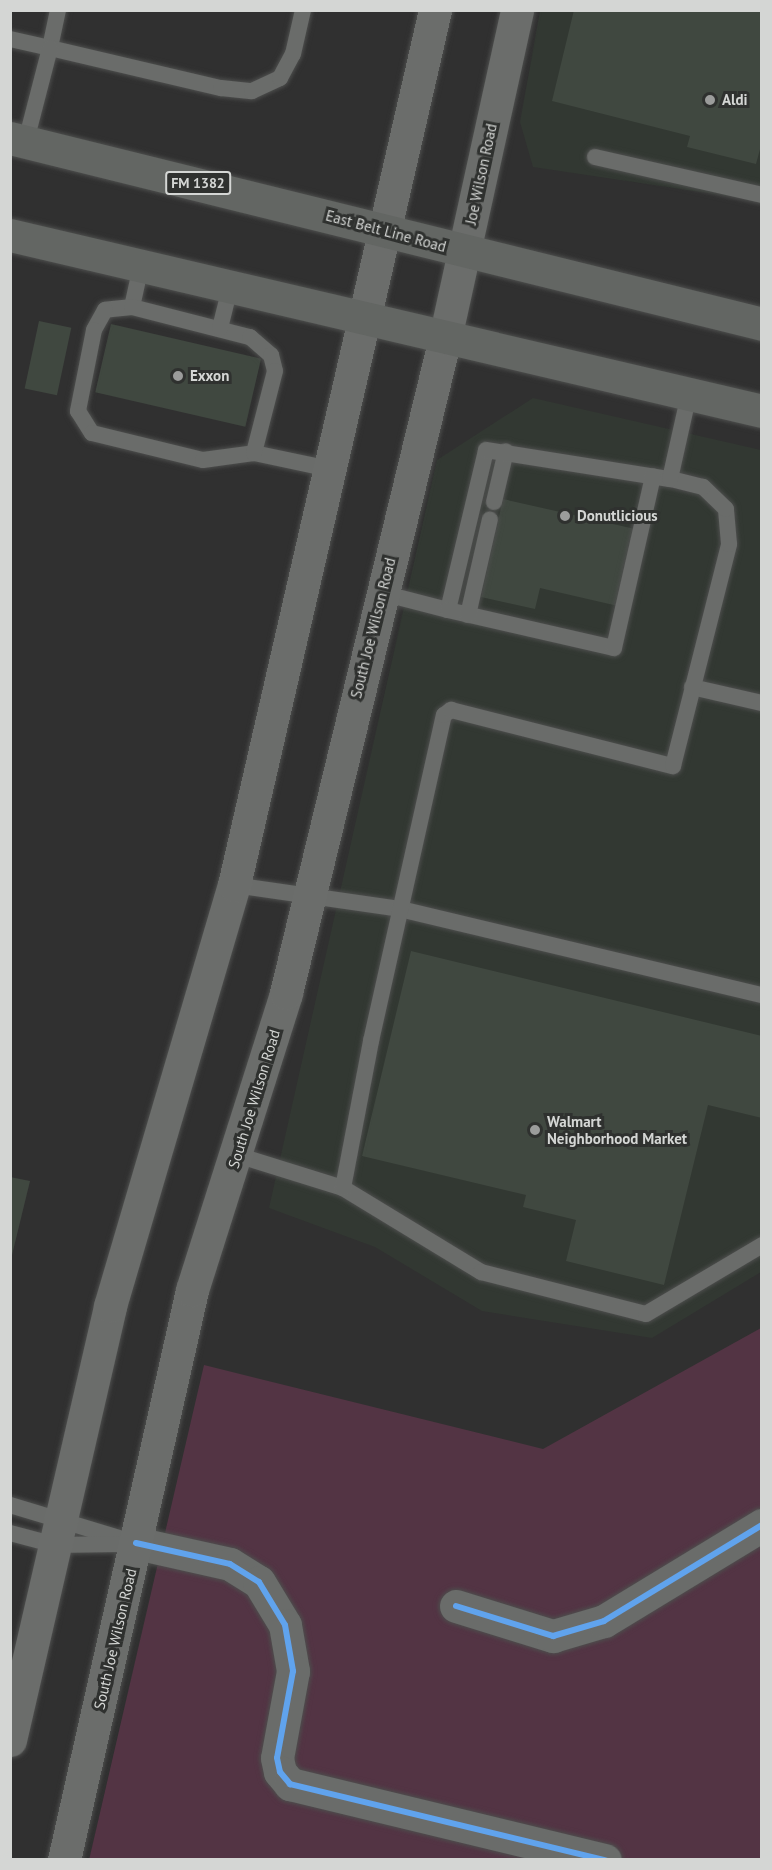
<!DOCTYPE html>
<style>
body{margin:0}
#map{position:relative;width:772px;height:1870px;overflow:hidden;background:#303030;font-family:"PT Sans",sans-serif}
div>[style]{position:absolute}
.built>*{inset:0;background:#323832}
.green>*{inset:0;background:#533444}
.building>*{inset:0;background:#404840;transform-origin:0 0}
.roads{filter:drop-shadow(0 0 2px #4d4e4d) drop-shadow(0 0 2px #4d4e4d)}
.service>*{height:16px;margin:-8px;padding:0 8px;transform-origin:8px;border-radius:8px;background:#6a6c6a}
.minor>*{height:33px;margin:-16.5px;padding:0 16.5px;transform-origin:16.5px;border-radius:16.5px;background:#6a6c6a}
.secondary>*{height:33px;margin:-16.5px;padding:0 16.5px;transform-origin:16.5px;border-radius:16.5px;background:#6b6d6b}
.primary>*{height:33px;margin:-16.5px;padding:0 16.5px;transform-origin:16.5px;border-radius:16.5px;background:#636663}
.cycleway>*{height:6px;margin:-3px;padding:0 3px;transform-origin:3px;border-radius:3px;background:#60a3ed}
.dots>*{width:16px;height:16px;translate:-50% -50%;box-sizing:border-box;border:3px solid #2f312f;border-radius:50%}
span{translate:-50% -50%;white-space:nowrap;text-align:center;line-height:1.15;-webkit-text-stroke:6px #2f312f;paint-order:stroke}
.shield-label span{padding:2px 4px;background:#2f312f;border:2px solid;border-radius:4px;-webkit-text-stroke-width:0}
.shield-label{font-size:14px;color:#d4d6d4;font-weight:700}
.poi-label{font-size:15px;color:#d4d6d4;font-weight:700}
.left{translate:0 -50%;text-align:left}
.street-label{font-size:15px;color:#d4d6d4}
.frame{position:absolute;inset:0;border:12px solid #d4d6d4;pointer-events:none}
</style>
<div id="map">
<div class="built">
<i style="clip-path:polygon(540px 11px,761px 11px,761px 201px,533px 167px,520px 122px)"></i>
<i style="clip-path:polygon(533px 398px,761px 450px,761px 1272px,652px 1338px,482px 1311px,375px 1247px,269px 1208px,437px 460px)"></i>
</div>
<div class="green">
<i style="clip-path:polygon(761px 1328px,761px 1859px,89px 1860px,204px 1365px,543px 1449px)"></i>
</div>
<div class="building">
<i style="clip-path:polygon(574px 10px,762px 10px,762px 142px,756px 164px,687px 147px,690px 136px,552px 101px)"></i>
<i style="left:39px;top:321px;width:33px;height:69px;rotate:12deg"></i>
<i style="left:111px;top:324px;width:154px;height:70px;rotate:13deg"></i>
<i style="clip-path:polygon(503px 499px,635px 529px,618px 606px,540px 588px,535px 609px,481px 597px)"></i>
<i style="clip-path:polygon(411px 951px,762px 1036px,762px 1118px,708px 1105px,664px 1285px,566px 1261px,576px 1220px,523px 1207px,526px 1195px,362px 1156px)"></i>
<i style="clip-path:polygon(10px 1177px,30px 1181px,11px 1259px,10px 1259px)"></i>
</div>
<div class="roads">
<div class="service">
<i style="left:58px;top:10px;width:39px;rotate:102deg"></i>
<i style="left:50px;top:48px;width:176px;rotate:13.2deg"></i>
<i style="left:221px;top:88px;width:31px;rotate:6deg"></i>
<i style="left:252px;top:91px;width:31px;rotate:-25deg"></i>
<i style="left:280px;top:78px;width:27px;rotate:-62deg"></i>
<i style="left:293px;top:54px;width:45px;rotate:-77.2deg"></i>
<i style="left:10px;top:39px;width:41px;rotate:12.7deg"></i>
<i style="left:50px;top:48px;width:96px;rotate:104.5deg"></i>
<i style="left:595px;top:157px;width:171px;rotate:12.8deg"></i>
<i style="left:141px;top:266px;width:42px;rotate:102.4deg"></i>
<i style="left:132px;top:307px;width:27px;rotate:174deg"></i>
<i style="left:105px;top:310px;width:23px;rotate:119deg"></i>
<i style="left:94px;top:330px;width:83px;rotate:101.2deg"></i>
<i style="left:78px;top:411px;width:26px;rotate:58deg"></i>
<i style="left:92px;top:433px;width:114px;rotate:13.7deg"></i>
<i style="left:203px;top:460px;width:51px;rotate:-7.8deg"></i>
<i style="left:254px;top:453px;width:78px;rotate:11.9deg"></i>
<i style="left:132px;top:307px;width:122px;rotate:14.3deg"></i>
<i style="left:250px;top:337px;width:28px;rotate:41deg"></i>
<i style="left:271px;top:355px;width:16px;rotate:76deg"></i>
<i style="left:275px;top:371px;width:85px;rotate:104.4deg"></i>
<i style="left:220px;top:328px;width:41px;rotate:-76deg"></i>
<i style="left:494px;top:502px;width:52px;rotate:-76.8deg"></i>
<i style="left:382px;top:593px;width:68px;rotate:14.4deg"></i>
<i style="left:448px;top:610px;width:164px;rotate:-76.6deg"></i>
<i style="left:486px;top:450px;width:186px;rotate:9deg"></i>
<i style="left:448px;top:610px;width:170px;rotate:12.9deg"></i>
<i style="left:614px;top:648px;width:176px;rotate:-77.2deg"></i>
<i style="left:468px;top:615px;width:98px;rotate:-77.1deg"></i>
<i style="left:692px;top:687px;width:72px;rotate:12.9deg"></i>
<i style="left:234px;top:885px;width:168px;rotate:8.2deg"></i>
<i style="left:400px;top:909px;width:372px;rotate:13.4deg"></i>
<i style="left:237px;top:1155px;width:111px;rotate:17.3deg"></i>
<i style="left:343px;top:1188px;width:162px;rotate:31.3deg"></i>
<i style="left:481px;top:1272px;width:170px;rotate:14.3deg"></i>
<i style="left:646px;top:1314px;width:135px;rotate:-30.7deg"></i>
<i style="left:343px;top:1188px;width:150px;rotate:-79.2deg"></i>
<i style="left:371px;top:1041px;width:334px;rotate:-77.4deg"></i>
<i style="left:444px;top:715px;width:9px;rotate:-36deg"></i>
<i style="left:451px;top:710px;width:229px;rotate:14.2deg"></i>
<i style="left:673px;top:766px;width:229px;rotate:-75.8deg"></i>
<i style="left:729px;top:544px;width:35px;rotate:-95deg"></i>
<i style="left:726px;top:509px;width:32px;rotate:-136deg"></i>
<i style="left:703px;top:487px;width:34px;rotate:-166deg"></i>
<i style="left:670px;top:479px;width:87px;rotate:-77.4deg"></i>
<i style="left:10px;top:1505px;width:132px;rotate:16.8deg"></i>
<i style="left:10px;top:1533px;width:47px;rotate:14.9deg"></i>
<i style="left:55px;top:1545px;width:68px;rotate:-0.8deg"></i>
</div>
<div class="minor">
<i style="left:136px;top:1543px;width:96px;rotate:12.6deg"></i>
<i style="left:230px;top:1564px;width:34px;rotate:32deg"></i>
<i style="left:259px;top:1582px;width:50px;rotate:58.8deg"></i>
<i style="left:285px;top:1625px;width:47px;rotate:80.1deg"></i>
<i style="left:293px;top:1671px;width:88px;rotate:100.4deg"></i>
<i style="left:277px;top:1758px;width:14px;rotate:78deg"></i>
<i style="left:280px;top:1772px;width:16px;rotate:50deg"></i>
<i style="left:290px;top:1784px;width:324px;rotate:13.6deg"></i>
<i style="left:456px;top:1606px;width:102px;rotate:17.2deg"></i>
<i style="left:553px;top:1636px;width:53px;rotate:-16.4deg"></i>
<i style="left:604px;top:1621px;width:185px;rotate:-31.3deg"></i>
</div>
<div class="secondary">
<i style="left:10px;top:1740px;width:445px;rotate:-77deg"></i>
<i style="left:110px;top:1306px;width:439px;rotate:-73.6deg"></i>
<i style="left:234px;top:885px;width:898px;rotate:-77.06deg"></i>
<i style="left:64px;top:1860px;width:584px;rotate:-77.34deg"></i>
<i style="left:192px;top:1290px;width:312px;rotate:-72.4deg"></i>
<i style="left:286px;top:993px;width:674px;rotate:-76.36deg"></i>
<i style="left:445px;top:338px;width:336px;rotate:-77.6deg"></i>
</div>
<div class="primary">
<i style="left:10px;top:138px;width:775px;rotate:13.89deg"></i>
<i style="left:10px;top:235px;width:772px;rotate:13.17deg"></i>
</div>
</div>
<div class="cycleway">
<i style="left:136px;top:1543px;width:96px;rotate:12.6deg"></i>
<i style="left:230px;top:1564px;width:34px;rotate:32deg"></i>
<i style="left:259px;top:1582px;width:50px;rotate:58.8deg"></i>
<i style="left:285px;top:1625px;width:47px;rotate:80.1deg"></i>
<i style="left:293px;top:1671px;width:88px;rotate:100.4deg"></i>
<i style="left:277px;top:1758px;width:14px;rotate:78deg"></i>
<i style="left:280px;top:1772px;width:16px;rotate:50deg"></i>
<i style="left:290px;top:1784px;width:324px;rotate:13.6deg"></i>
<i style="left:456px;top:1606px;width:102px;rotate:17.2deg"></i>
<i style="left:553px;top:1636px;width:53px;rotate:-16.4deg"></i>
<i style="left:604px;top:1621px;width:185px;rotate:-31.3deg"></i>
</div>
<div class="dots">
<i style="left:710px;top:100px;background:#9b9c9b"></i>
<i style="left:178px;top:376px;background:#9b9c9b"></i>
<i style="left:565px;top:516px;background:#9b9c9b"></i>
<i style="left:535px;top:1130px;background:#9b9c9b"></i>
</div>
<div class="shield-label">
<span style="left:198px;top:183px">FM 1382</span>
</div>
<div class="poi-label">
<span class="left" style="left:722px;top:100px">Aldi</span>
<span class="left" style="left:190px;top:376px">Exxon</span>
<span class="left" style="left:577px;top:516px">Donutlicious</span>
<span class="left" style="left:547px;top:1130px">Walmart<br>Neighborhood Market</span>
</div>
<div class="street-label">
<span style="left:481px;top:174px;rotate:-78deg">Joe Wilson Road</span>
<span style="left:386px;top:231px;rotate:15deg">East Belt Line Road</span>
<span style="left:373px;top:628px;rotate:-76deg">South Joe Wilson Road</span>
<span style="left:254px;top:1099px;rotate:-73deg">South Joe Wilson Road</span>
<span style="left:115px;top:1639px;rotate:-77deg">South Joe Wilson Road</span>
</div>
<div class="frame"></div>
</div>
